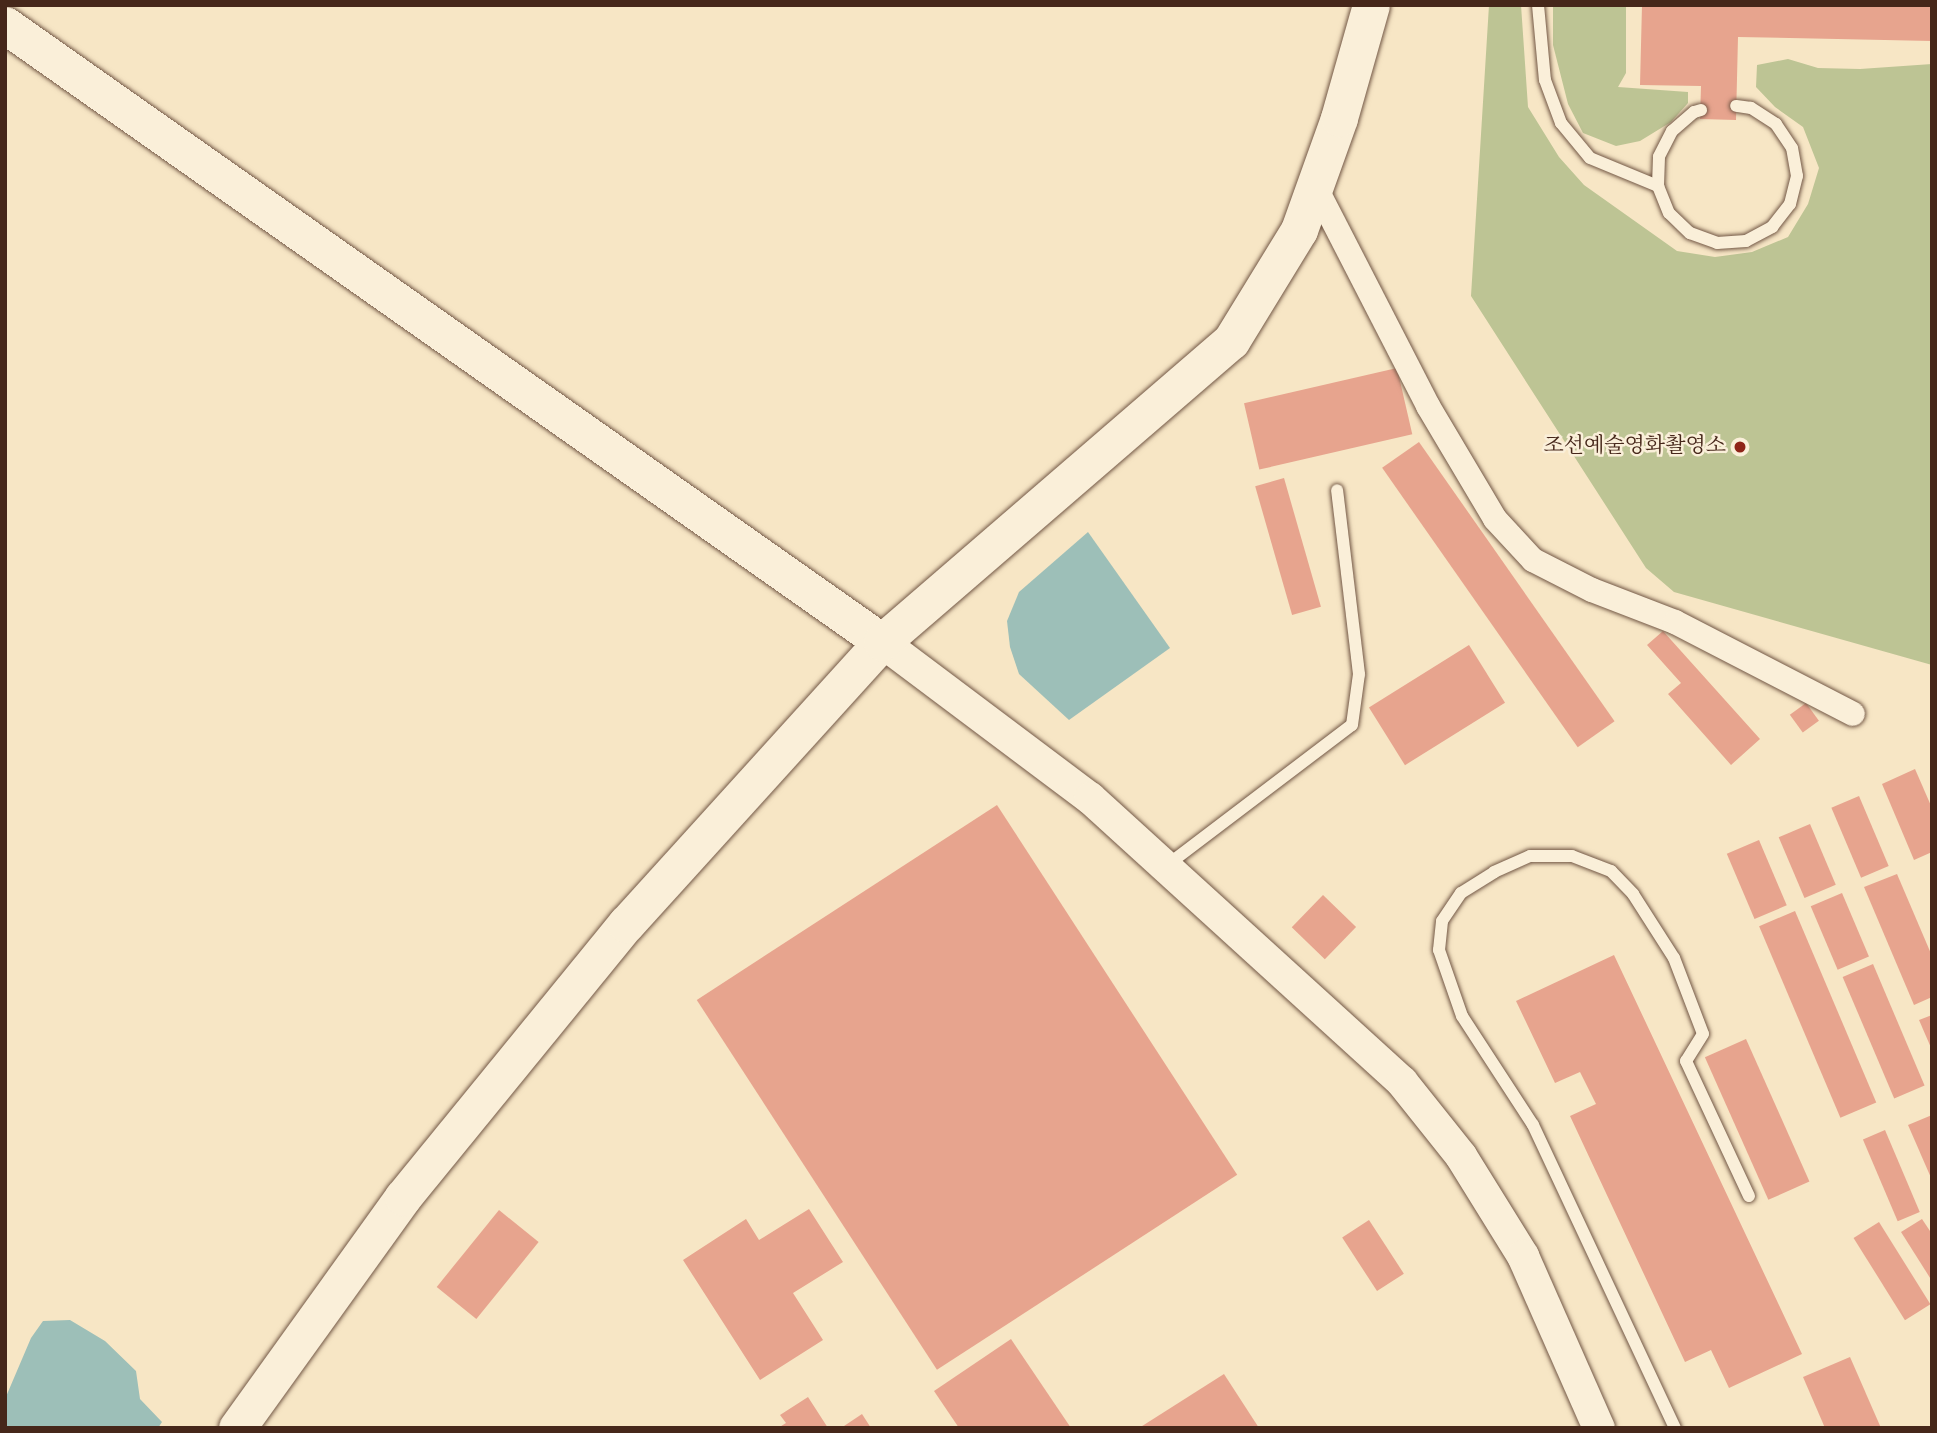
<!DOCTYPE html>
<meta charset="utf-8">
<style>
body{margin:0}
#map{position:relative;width:1937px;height:1433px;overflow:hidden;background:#f7e6c5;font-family:"IM FELL English","Noto Serif KR",serif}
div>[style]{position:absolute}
.green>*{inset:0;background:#bdc494}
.water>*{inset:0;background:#9dbfb8}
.building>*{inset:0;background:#e7a48e;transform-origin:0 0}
.roads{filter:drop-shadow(0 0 2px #725745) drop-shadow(0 0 2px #725745)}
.service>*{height:12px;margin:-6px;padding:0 6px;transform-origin:6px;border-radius:6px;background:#faefd9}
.minor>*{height:24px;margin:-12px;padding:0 12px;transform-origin:12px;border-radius:12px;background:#faefd9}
.tertiary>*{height:32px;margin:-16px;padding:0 16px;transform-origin:16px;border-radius:16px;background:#faefd9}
.secondary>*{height:37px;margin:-18.5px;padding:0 18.5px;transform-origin:18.5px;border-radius:18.5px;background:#faefd9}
.dots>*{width:19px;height:19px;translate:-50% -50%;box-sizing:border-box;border:4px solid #faefd9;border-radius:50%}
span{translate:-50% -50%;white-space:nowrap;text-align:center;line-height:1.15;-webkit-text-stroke:5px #faefd9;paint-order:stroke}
.poi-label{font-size:21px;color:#46271a}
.right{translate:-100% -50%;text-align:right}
.frame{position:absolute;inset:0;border:7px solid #46271a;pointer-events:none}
</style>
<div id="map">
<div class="green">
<i style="clip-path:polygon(1489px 5px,1521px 5px,1528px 107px,1559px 157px,1584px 185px,1677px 251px,1715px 257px,1752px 252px,1788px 237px,1808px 204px,1819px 168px,1803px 127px,1775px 107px,1756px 87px,1757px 65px,1788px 59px,1818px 68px,1860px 69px,1932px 64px,1932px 665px,1674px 592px,1646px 568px,1471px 296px)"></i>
<i style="clip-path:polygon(1553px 5px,1626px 5px,1626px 73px,1618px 87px,1688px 92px,1688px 103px,1671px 122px,1640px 141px,1616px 146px,1583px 133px,1568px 104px,1553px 45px)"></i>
</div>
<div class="water">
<i style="clip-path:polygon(1088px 532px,1170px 648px,1069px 720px,1019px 674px,1010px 647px,1007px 621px,1019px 592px)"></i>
<i style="clip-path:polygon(70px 1320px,105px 1341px,136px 1371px,140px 1399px,162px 1422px,158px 1428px,5px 1428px,5px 1399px,31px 1338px,43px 1321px)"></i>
</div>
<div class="building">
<i style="clip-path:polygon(1642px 5px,1932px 5px,1932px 41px,1738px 37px,1736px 120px,1700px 119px,1701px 86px,1640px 85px)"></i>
<i style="left:1397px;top:368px;width:68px;height:157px;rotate:77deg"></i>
<i style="left:1419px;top:442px;width:341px;height:45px;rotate:55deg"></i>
<i style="left:1284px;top:478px;width:134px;height:30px;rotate:74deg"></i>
<i style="clip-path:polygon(1663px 631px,1760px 739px,1731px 765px,1668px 694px,1681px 683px,1647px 645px)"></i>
<i style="left:1469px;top:645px;width:68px;height:118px;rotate:58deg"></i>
<i style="left:1806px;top:703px;width:22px;height:20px;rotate:54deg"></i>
<i style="clip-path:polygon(1915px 769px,1932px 808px,1932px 852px,1914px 860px,1882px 784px)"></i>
<i style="left:1859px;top:796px;width:76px;height:30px;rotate:67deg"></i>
<i style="left:997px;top:805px;width:441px;height:358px;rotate:57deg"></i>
<i style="left:1810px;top:824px;width:66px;height:34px;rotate:67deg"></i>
<i style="left:1759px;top:840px;width:71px;height:35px;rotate:67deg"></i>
<i style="clip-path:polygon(1897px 874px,1932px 956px,1932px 997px,1914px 1005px,1864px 887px)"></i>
<i style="left:1842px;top:893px;width:69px;height:34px;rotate:67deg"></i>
<i style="left:1323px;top:895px;width:46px;height:45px;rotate:44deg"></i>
<i style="left:1795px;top:911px;width:208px;height:39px;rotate:67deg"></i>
<i style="clip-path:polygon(1614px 955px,1802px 1354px,1729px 1388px,1711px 1350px,1685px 1362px,1570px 1116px,1596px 1104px,1580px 1072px,1555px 1083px,1516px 1001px)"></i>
<i style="left:1873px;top:964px;width:132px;height:33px;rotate:67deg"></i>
<i style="clip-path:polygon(1932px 1015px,1932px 1050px,1919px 1020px)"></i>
<i style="left:1746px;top:1039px;width:156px;height:45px;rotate:66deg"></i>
<i style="clip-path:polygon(1932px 1115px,1932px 1180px,1908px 1125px)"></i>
<i style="left:1885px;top:1130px;width:89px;height:24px;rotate:67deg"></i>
<i style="clip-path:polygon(809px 1209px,843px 1262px,793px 1293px,823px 1340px,760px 1380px,683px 1260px,746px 1219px,759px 1240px)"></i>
<i style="left:499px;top:1210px;width:51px;height:99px;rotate:39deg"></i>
<i style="clip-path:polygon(1922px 1219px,1932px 1234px,1932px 1281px,1901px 1232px)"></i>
<i style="left:1369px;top:1220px;width:64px;height:32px;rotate:57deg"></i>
<i style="left:1879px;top:1222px;width:97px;height:30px;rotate:58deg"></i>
<i style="clip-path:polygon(1011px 1339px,1071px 1428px,959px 1428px,934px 1391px)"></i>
<i style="clip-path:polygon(1850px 1357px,1881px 1428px,1825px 1428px,1803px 1377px)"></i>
<i style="clip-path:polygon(1224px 1374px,1259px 1428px,1139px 1428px)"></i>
<i style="clip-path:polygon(808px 1397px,828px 1428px,778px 1428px,786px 1423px,780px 1415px)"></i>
<i style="clip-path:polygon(862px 1414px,871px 1428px,841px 1428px)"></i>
</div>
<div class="roads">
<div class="service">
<i style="left:1538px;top:5px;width:75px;rotate:84.7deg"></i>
<i style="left:1545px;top:80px;width:46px;rotate:69.6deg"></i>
<i style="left:1561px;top:123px;width:45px;rotate:50.4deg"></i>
<i style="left:1590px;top:158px;width:74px;rotate:22.4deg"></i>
<i style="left:1701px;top:110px;width:7px;rotate:164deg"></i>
<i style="left:1694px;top:112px;width:29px;rotate:139deg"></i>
<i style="left:1672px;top:131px;width:29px;rotate:117deg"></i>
<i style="left:1659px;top:157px;width:29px;rotate:92deg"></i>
<i style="left:1658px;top:186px;width:29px;rotate:68deg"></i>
<i style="left:1669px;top:213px;width:29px;rotate:44deg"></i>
<i style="left:1690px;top:233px;width:29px;rotate:20deg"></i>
<i style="left:1717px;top:243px;width:29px;rotate:-4deg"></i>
<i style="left:1746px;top:241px;width:30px;rotate:-28deg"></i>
<i style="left:1772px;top:227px;width:29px;rotate:-52deg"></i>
<i style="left:1790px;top:204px;width:29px;rotate:-76deg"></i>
<i style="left:1797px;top:176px;width:28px;rotate:-100deg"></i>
<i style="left:1792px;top:148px;width:29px;rotate:-124deg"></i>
<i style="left:1776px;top:124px;width:30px;rotate:-147deg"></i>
<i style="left:1751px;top:108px;width:15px;rotate:-172deg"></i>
<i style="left:1166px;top:866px;width:233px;rotate:-37.2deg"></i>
<i style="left:1352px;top:725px;width:51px;rotate:-82.2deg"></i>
<i style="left:1359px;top:674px;width:185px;rotate:-96.8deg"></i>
<i style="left:1675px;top:1428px;width:335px;rotate:-115.1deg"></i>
<i style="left:1533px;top:1125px;width:130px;rotate:-123.1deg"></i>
<i style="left:1462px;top:1016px;width:70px;rotate:-109.2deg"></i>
<i style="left:1439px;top:950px;width:29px;rotate:-84deg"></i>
<i style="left:1442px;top:921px;width:34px;rotate:-56deg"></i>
<i style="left:1461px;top:893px;width:39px;rotate:-32deg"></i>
<i style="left:1494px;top:872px;width:39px;rotate:-24deg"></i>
<i style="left:1530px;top:856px;width:42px"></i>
<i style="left:1572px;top:856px;width:42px;rotate:21deg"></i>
<i style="left:1611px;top:871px;width:32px;rotate:46deg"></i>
<i style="left:1633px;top:894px;width:76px;rotate:57.4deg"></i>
<i style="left:1674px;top:958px;width:81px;rotate:69.1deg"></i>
<i style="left:1703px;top:1034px;width:32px;rotate:122deg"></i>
<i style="left:1686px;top:1061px;width:149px;rotate:65deg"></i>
</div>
<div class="minor">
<i style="left:1315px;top:186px;width:247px;rotate:62.8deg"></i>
<i style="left:1428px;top:406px;width:131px;rotate:59.3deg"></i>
<i style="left:1495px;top:519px;width:56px;rotate:47.2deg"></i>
<i style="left:1533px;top:560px;width:66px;rotate:27deg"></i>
<i style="left:1592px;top:590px;width:89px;rotate:21.1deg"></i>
<i style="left:1675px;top:622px;width:200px;rotate:27.3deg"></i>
</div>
<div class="tertiary">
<i style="left:882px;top:642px;width:260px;rotate:36.9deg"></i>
<i style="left:1090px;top:798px;width:422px;rotate:42.3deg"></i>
<i style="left:1402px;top:1082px;width:95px;rotate:51.4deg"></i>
<i style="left:1461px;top:1156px;width:118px;rotate:58.2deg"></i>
<i style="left:1523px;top:1256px;width:188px;rotate:66.2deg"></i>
</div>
<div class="secondary">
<i style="left:5px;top:25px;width:1072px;rotate:35.13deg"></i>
<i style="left:237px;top:1428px;width:284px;rotate:-54.3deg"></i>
<i style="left:403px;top:1197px;width:353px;rotate:-50.8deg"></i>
<i style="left:626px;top:924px;width:381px;rotate:-47.8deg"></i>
<i style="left:882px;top:642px;width:461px;rotate:-40.8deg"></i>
<i style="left:1231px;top:341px;width:130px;rotate:-58.5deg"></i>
<i style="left:1299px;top:230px;width:119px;rotate:-70.3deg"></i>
<i style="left:1339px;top:118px;width:117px;rotate:-74.2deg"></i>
</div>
</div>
<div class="dots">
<i style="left:1740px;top:447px;background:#8f2418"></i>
</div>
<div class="poi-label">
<span class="right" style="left:1726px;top:447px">조선예술영화촬영소</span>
</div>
<div class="frame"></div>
</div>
